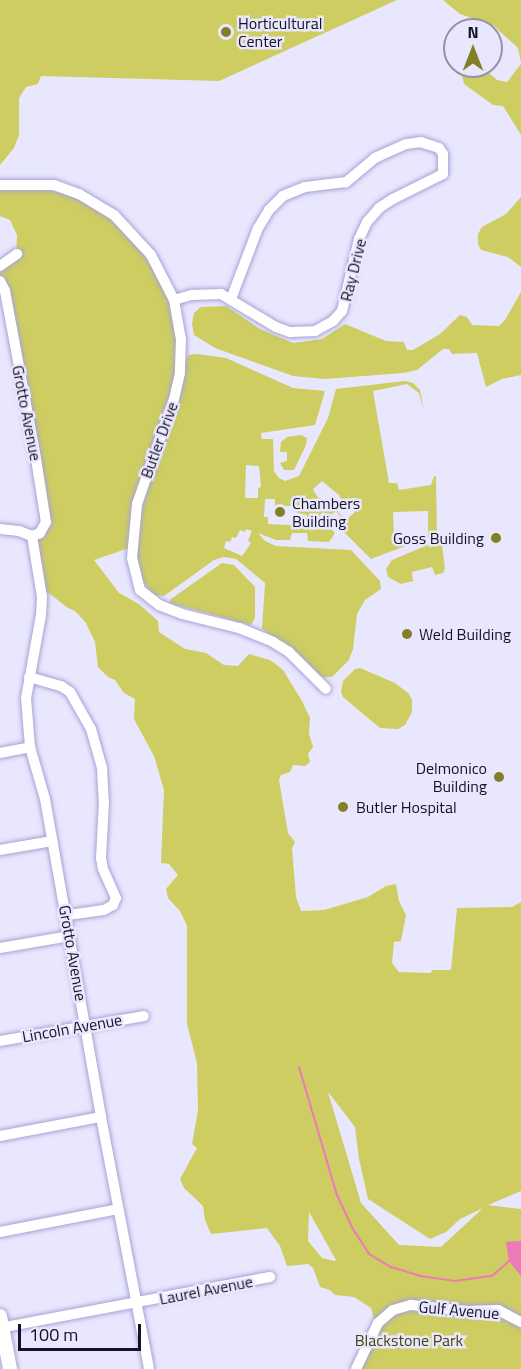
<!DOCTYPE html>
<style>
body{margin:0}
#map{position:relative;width:521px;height:1369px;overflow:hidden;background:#e9e7fe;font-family:"Titillium Web",sans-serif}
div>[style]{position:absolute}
.green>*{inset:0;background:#cdcd62}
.water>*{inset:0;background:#ed7ab7}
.stream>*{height:2px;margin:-1px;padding:0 1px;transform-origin:1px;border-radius:1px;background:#ed7ab7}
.roads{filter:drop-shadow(0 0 2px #a7a2d8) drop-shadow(0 0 2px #a7a2d8)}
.street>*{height:10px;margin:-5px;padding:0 5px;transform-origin:5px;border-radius:5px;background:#fff}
.secondary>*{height:14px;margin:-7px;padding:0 7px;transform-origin:7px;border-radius:7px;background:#fff}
.dots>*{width:16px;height:16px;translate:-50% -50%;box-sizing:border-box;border:3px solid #e9e7fe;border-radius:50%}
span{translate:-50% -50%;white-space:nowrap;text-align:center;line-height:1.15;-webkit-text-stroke:5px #e9e7fe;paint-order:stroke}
.poi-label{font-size:16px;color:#151225}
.left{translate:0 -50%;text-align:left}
.right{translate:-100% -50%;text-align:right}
.street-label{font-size:16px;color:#151225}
.park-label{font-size:16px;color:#45450c}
.north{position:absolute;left:443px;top:18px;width:60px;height:60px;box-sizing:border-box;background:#e9e7fe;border:2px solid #9492a7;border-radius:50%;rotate:0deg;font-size:16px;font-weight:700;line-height:24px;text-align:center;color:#151225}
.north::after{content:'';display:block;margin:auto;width:21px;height:27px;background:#818028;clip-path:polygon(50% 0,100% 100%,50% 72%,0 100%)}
.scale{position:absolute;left:18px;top:1324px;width:123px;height:27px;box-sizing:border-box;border:3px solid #151225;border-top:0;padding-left:8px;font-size:18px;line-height:21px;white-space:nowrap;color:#151225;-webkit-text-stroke:4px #e9e7fe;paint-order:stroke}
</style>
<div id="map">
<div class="green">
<i style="clip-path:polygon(0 0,397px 0,219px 81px,41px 76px,38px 84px,26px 87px,19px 98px,19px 135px,14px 148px,0 165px)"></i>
<i style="clip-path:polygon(443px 0,521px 0,521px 62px,518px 48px,494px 26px,460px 14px)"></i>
<i style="clip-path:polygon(521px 64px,521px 135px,503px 106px,493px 105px,464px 84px,460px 66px,481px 66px,497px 80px,507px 82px)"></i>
<i style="clip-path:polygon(evenodd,28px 187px,76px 195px,133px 232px,173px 292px,182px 363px,145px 485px,132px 547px,94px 560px,119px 593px,139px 604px,158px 621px,159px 632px,185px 649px,206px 653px,224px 665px,238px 666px,249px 654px,270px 660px,283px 670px,302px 701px,310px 718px,309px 734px,313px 747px,308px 754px,310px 762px,305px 766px,293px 765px,290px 772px,281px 775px,279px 780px,288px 833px,295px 842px,292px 848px,296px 897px,301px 911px,324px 910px,368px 897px,386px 886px,396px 884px,399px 901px,406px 915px,401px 941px,394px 942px,392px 963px,399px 972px,431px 973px,432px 970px,451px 970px,457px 908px,512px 907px,521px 902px,521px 1191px,488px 1205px,521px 1209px,521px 1369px,357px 1369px,376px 1326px,371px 1308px,354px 1297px,335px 1295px,330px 1290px,320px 1287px,313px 1268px,308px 1264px,287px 1266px,280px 1246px,267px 1228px,211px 1234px,205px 1220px,203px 1206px,184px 1188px,180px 1179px,197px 1148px,192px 1144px,198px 1110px,197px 1063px,187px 1024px,187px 926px,180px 911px,168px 898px,166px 889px,178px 875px,169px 864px,161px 863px,164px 790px,154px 756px,134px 719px,135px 699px,124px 693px,115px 680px,108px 677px,98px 667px,95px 642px,86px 623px,75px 611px,68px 608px,41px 587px,33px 538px,44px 537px,47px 524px,0 281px,0 270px,16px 258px,17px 235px,10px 220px,0 216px,0 189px,28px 187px,328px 1092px,355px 1127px,359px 1159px,368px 1199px,430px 1239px,446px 1232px,460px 1219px,483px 1208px,441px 1247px,399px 1245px,361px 1203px,328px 1092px,28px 187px,309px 1212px,336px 1260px,335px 1261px,322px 1258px,308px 1241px,309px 1212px)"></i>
<i style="clip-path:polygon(521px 197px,521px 267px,508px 257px,481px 250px,478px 244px,478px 234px,482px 227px,506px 214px)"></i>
<i style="clip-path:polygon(521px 292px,521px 375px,502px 379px,486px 387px,477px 353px,452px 354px,449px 349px,443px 349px,417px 370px,403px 373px,325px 379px,293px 376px,215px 348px,194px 335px,192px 324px,194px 313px,201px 307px,226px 306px,260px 329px,293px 343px,322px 339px,345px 324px,386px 341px,404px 342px,407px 350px,413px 350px,440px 334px,460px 315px,467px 317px,472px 325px,499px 326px,505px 320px)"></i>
<i style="clip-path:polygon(evenodd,197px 354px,226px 358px,293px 388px,325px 391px,315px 425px,261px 433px,262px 439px,273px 439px,274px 471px,279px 478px,285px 481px,299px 476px,328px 418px,336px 389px,405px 381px,413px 383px,420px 390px,424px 411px,419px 393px,407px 384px,373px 391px,389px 483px,397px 483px,399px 490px,431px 485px,434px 476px,436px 476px,437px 534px,371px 559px,339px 527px,343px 519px,336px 511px,329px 516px,323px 512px,319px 516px,335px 533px,329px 542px,308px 541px,307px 533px,292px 533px,290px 540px,276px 540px,258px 533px,265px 541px,276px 546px,351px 550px,380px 581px,381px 589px,365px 600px,357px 614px,353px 649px,349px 660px,332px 677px,322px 677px,288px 646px,262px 629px,265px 583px,236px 559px,224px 557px,214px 560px,164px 596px,154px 595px,143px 582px,137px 558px,141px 513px,147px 488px,179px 401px,186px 359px,189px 355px,197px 354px,246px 465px,259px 466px,261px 487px,258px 488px,258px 498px,245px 498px,246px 465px,197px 354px,322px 481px,340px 496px,341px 501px,344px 499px,355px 512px,346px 520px,333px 507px,336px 504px,330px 498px,324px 503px,316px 495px,313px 489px,322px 481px,197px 354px,265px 499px,275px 499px,275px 512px,281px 512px,282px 506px,295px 506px,295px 512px,307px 515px,307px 526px,268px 524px,268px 517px,264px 517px,265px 499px,197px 354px,428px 511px,428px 534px,419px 535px,419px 538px,403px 538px,403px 535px,394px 535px,393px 512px,428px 511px,197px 354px,246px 529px,252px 531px,248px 541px,251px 543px,242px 556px,224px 548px,226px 541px,230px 542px,232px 537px,236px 538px,240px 530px,245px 532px,246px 529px)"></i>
<i style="clip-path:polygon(301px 435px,307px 438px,306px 445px,294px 470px,284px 470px,280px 463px,287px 461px,287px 452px,280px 452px,281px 442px,287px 437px)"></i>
<i style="clip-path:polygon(435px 542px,442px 545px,445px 569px,443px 573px,435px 575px,432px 567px,412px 572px,413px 581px,401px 584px,388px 577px,386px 569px,392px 560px)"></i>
<i style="clip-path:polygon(222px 563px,234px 565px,255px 587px,255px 618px,251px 625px,169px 603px,171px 599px)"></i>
<i style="clip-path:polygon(360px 668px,395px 683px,408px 693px,412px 699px,412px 712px,405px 725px,398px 729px,380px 728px,343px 697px,341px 692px,343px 681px,355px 669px)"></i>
</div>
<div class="water">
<i style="clip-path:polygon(521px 1241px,521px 1276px,509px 1261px,506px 1242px)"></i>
</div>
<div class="stream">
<i style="left:299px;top:1067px;width:134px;rotate:73.5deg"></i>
<i style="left:337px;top:1195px;width:38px;rotate:65deg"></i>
<i style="left:353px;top:1229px;width:30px;rotate:57deg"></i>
<i style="left:369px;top:1254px;width:26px;rotate:31deg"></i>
<i style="left:391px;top:1267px;width:30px;rotate:17deg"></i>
<i style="left:420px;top:1276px;width:35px;rotate:8deg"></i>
<i style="left:455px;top:1281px;width:37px;rotate:-8deg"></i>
<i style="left:492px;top:1276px;width:23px;rotate:-41deg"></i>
</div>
<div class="roads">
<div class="street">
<i style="left:0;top:185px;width:54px"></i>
<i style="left:54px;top:185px;width:27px;rotate:20deg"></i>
<i style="left:79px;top:194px;width:41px;rotate:31deg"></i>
<i style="left:114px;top:215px;width:54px;rotate:47.2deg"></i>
<i style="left:151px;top:255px;width:51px;rotate:62.9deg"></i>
<i style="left:174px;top:300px;width:40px;rotate:80deg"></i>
<i style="left:181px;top:339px;width:34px;rotate:92deg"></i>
<i style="left:180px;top:373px;width:27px;rotate:103deg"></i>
<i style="left:174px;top:399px;width:111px;rotate:109.4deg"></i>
<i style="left:137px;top:504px;width:54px;rotate:95.3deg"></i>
<i style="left:132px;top:558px;width:33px;rotate:76deg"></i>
<i style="left:140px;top:590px;width:24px;rotate:38deg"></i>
<i style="left:159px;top:605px;width:25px;rotate:21deg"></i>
<i style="left:182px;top:614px;width:59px;rotate:13.8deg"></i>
<i style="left:239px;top:628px;width:37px;rotate:22deg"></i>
<i style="left:273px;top:642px;width:19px;rotate:32deg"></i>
<i style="left:289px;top:652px;width:52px;rotate:45deg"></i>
<i style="left:0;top:266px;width:21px;rotate:-35deg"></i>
<i style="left:0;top:281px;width:11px;rotate:63deg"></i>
<i style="left:5px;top:291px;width:171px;rotate:79.5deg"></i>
<i style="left:36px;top:459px;width:64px;rotate:81deg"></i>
<i style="left:46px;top:522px;width:13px;rotate:119deg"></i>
<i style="left:40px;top:533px;width:9px;rotate:159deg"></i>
<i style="left:32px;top:536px;width:14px;rotate:-159deg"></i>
<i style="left:19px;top:531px;width:19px;rotate:-174deg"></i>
<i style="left:174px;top:300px;width:19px;rotate:-16deg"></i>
<i style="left:192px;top:295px;width:29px;rotate:-2deg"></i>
<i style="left:221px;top:294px;width:64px;rotate:31deg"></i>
<i style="left:276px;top:327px;width:15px;rotate:20deg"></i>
<i style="left:290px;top:332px;width:25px;rotate:-2deg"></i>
<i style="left:315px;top:331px;width:21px;rotate:-29deg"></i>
<i style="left:333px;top:321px;width:13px;rotate:-48deg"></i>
<i style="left:342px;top:311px;width:74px;rotate:-76.7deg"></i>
<i style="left:359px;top:239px;width:19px;rotate:-65deg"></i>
<i style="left:367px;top:222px;width:18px;rotate:-49deg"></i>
<i style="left:379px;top:208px;width:17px;rotate:-33deg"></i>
<i style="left:393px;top:199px;width:56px;rotate:-26.6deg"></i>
<i style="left:443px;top:174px;width:20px;rotate:-90deg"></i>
<i style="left:443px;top:154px;width:7px;rotate:-124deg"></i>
<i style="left:439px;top:148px;width:19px;rotate:-162deg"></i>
<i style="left:421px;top:142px;width:15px;rotate:172deg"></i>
<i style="left:406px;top:144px;width:34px;rotate:156deg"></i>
<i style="left:375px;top:158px;width:38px;rotate:140deg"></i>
<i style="left:346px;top:182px;width:41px;rotate:173deg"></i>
<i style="left:305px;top:187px;width:24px;rotate:158deg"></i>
<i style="left:283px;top:196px;width:20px;rotate:135deg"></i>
<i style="left:269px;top:210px;width:21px;rotate:121deg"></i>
<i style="left:258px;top:228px;width:76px;rotate:110.8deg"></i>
<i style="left:32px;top:536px;width:62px;rotate:80.7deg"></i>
<i style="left:42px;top:597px;width:18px;rotate:93deg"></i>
<i style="left:41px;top:615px;width:84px;rotate:100.2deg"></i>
<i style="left:26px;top:698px;width:49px;rotate:85.3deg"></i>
<i style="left:30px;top:747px;width:54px;rotate:73.9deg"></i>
<i style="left:45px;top:799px;width:323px;rotate:80deg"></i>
<i style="left:101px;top:1117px;width:257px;rotate:79.2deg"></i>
<i style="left:29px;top:677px;width:33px;rotate:16deg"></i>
<i style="left:61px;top:686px;width:11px;rotate:34deg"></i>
<i style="left:70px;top:692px;width:43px;rotate:60.4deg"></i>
<i style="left:91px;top:729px;width:41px;rotate:74.2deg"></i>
<i style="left:102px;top:768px;width:33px;rotate:87deg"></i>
<i style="left:104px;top:801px;width:57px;rotate:93deg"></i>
<i style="left:101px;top:858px;width:11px;rotate:80deg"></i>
<i style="left:103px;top:869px;width:32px;rotate:66deg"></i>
<i style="left:116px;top:898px;width:8px;rotate:113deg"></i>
<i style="left:113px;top:905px;width:10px;rotate:151deg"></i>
<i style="left:104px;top:910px;width:37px;rotate:172deg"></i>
<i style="left:0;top:753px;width:31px;rotate:-11deg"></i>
<i style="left:0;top:850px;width:53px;rotate:-9.8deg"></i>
<i style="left:0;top:948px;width:71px;rotate:-9.7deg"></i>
<i style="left:0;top:1041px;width:146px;rotate:-9.8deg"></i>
<i style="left:0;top:1136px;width:103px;rotate:-10.7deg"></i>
<i style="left:0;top:1232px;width:120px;rotate:-11deg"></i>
<i style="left:0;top:1328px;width:275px;rotate:-10.7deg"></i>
<i style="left:356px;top:1369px;width:51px;rotate:-64.4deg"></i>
<i style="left:378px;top:1323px;width:20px;rotate:-41deg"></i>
<i style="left:393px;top:1310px;width:19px;rotate:-16deg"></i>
<i style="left:411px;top:1305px;width:57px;rotate:6deg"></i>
<i style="left:468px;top:1311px;width:30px;rotate:-2deg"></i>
<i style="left:498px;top:1310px;width:26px;rotate:28deg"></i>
</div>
<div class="secondary">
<i style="left:0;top:1316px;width:54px;rotate:79.3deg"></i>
</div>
</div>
<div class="dots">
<i style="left:226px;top:32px;background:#818028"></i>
<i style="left:280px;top:512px;background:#818028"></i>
<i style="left:496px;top:538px;background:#818028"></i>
<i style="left:407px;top:634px;background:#818028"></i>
<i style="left:499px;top:777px;background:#818028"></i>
<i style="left:343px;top:807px;background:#818028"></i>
</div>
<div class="poi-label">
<span class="left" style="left:238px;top:32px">Horticultural<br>Center</span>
<span class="left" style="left:292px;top:512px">Chambers<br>Building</span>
<span class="right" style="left:484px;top:538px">Goss Building</span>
<span class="left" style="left:419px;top:634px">Weld Building</span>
<span class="right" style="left:487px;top:777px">Delmonico<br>Building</span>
<span class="left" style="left:356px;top:807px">Butler Hospital</span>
</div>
<div class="street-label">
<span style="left:353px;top:270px;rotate:-76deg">Ray Drive</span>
<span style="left:27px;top:413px;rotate:79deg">Grotto Avenue</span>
<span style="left:159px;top:440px;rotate:-70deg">Butler Drive</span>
<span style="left:73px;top:953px;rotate:80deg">Grotto Avenue</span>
<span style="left:72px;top:1028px;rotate:-10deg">Lincoln Avenue</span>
<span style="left:206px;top:1290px;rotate:-11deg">Laurel Avenue</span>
<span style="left:459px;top:1310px;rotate:5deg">Gulf Avenue</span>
</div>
<div class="park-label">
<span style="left:409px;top:1340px">Blackstone Park</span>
</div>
<div class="north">N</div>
<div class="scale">100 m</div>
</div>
